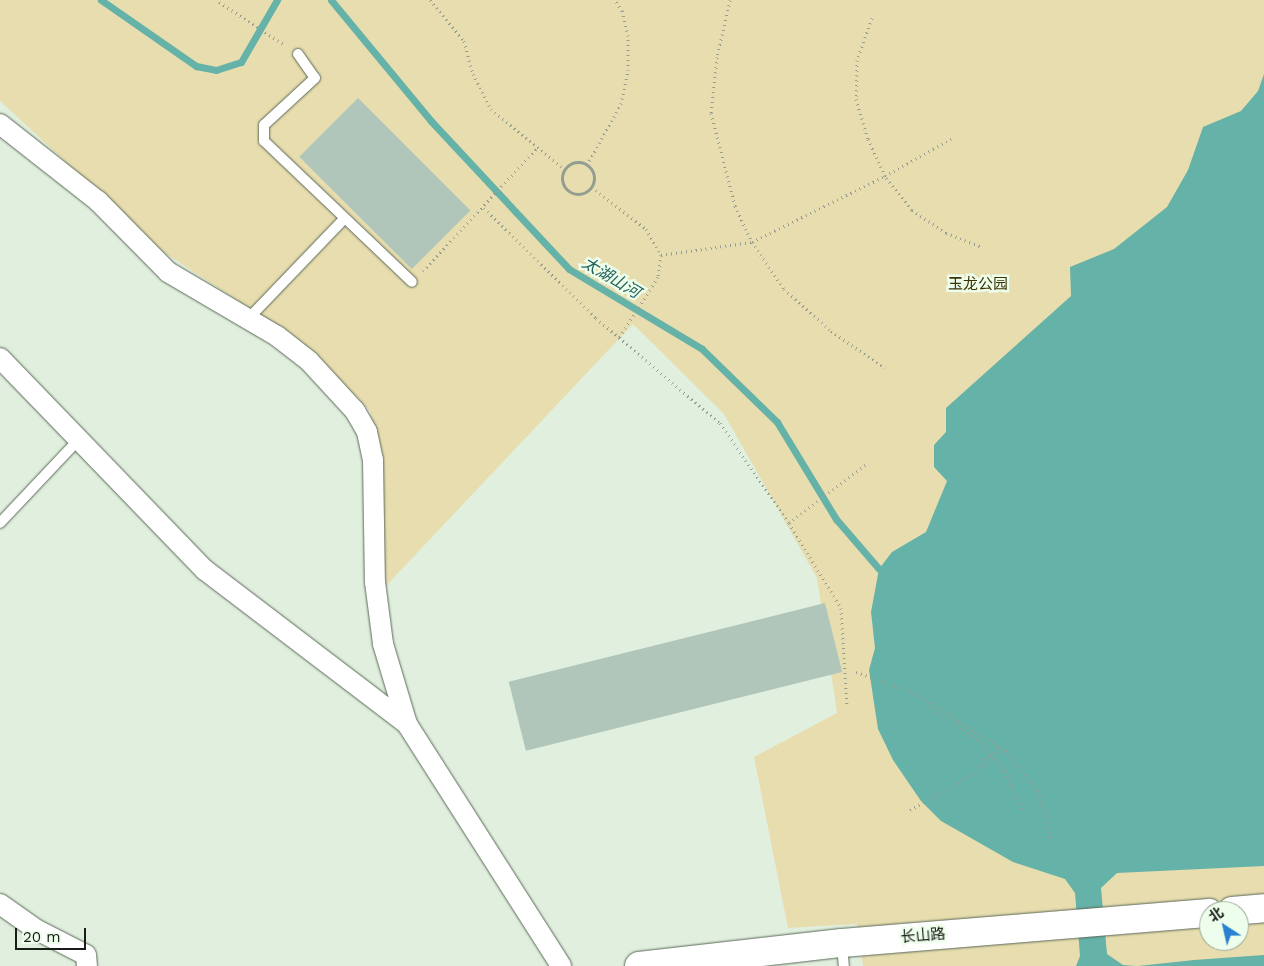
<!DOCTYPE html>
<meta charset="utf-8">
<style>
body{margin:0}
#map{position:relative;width:1264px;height:966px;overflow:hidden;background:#e1f0de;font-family:"Work Sans","Noto Sans SC",sans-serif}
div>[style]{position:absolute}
.green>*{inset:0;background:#e7ddae}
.water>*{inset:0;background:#65b2a8}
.stream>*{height:7px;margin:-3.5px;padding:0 3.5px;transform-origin:3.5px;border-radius:3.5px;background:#65b2a8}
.building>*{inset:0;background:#b0c6bb;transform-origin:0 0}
.path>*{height:3px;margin-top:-1.5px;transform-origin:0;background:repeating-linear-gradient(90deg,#939e91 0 1px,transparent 0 5px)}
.path>.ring{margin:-1.5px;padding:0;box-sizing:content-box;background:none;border:3px solid #939e91;border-radius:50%}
.roads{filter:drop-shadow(0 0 1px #5b6859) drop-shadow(0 0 1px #5b6859)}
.lane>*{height:10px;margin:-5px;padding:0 5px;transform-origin:5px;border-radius:5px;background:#fff}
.street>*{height:20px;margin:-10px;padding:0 10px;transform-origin:10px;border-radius:10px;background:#fff}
.secondary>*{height:28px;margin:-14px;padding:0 14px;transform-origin:14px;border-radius:14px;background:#fff}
span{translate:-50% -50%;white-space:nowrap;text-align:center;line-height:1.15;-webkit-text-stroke:5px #eefeec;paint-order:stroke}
.park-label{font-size:15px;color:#3c3302}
.street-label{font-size:15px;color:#181d17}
.water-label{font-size:16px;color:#24635c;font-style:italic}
.north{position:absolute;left:1199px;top:901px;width:50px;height:50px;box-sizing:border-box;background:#eefeec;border:1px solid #98a497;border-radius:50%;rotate:325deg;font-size:14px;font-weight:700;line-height:20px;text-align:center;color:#181d17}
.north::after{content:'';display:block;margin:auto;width:18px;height:22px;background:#2a83d0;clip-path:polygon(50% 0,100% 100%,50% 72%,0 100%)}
.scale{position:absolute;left:15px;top:928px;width:71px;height:22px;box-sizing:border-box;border:2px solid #181d17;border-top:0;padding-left:6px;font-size:15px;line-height:18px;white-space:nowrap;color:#181d17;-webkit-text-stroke:4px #eefeec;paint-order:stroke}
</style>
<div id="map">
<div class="green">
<i style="clip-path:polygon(evenodd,0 0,1264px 0,1264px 966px,863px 966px,857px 924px,788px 928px,754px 757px,837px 713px,817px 578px,724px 414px,633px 324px,383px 589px,380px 457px,370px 411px,309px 347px,162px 251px,0 101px,0 0,1209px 911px,1239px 911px,1239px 941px,1209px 941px,1209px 911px)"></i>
</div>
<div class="water">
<i style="clip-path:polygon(1264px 74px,1264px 866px,1117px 873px,1101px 888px,1107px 954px,1123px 965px,1137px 966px,1076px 966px,1080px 956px,1075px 893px,1065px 879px,1013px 862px,941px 821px,921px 801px,893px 760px,878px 729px,869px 670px,875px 648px,871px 612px,879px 569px,892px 552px,926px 532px,947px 481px,934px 467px,934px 445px,946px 432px,946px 408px,1071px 296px,1070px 267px,1114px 249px,1167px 207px,1188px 170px,1203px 127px,1241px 111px,1258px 91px)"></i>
<i style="clip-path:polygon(1264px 955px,1264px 966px,1138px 966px,1194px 960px)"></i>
</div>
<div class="stream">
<i style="left:101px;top:0;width:116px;rotate:34.8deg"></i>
<i style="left:196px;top:66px;width:20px;rotate:11deg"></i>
<i style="left:216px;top:70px;width:26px;rotate:-18deg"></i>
<i style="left:241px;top:62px;width:72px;rotate:-59.9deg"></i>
<i style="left:331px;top:0;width:157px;rotate:50.4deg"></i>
<i style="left:431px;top:121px;width:202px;rotate:47deg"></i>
<i style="left:569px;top:269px;width:155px;rotate:31deg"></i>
<i style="left:702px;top:349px;width:105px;rotate:44.2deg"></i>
<i style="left:777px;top:422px;width:114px;rotate:58.7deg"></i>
<i style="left:836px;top:519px;width:66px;rotate:49.3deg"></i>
</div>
<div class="building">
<i style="left:358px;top:98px;width:159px;height:83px;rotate:45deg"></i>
<i style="left:825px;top:603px;width:71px;height:326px;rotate:76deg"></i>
</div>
<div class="path">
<i style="left:430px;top:0;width:53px;rotate:50.3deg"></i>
<i style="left:464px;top:41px;width:34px;rotate:75deg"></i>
<i style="left:473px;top:74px;width:39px;rotate:63deg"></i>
<i style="left:491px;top:109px;width:96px;rotate:39.5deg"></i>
<i style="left:730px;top:0;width:58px;rotate:102.8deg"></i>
<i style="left:717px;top:57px;width:56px;rotate:96.1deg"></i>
<i style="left:711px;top:113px;width:96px;rotate:75.5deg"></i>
<i style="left:735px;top:206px;width:40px;rotate:65deg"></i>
<i style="left:752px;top:242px;width:57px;rotate:55.8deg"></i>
<i style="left:784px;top:289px;width:63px;rotate:41.8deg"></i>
<i style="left:831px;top:331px;width:65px;rotate:34.4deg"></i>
<i style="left:219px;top:2px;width:79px;rotate:33.1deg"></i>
<i style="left:872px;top:18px;width:45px;rotate:109.7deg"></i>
<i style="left:857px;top:60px;width:39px;rotate:91deg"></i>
<i style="left:856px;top:99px;width:42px;rotate:73.3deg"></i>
<i style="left:868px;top:139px;width:43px;rotate:65.2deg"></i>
<i style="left:886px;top:178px;width:41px;rotate:50.9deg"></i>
<i style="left:912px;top:210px;width:41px;rotate:34.1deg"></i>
<i style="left:946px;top:233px;width:39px;rotate:21deg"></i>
<i class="ring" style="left:562px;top:162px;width:29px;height:29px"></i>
<i style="left:587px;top:165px;width:70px;rotate:-60.9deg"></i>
<i style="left:621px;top:104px;width:35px;rotate:-78deg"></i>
<i style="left:628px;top:70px;width:34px;rotate:-90deg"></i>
<i style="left:628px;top:36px;width:26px;rotate:-103deg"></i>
<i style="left:622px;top:11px;width:13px;rotate:-122deg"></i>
<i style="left:592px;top:187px;width:68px;rotate:37.9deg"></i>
<i style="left:646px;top:229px;width:30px;rotate:60deg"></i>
<i style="left:661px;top:255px;width:22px;rotate:98deg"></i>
<i style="left:658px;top:277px;width:72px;rotate:122.6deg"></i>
<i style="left:484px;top:208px;width:157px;rotate:44.5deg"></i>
<i style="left:596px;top:318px;width:162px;rotate:40.3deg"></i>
<i style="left:720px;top:423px;width:121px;rotate:55.4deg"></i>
<i style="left:789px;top:523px;width:100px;rotate:58.5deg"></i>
<i style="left:841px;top:608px;width:99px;rotate:86.5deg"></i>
<i style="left:661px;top:255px;width:92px;rotate:-8.1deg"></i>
<i style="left:752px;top:242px;width:148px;rotate:-26.4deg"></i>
<i style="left:885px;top:176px;width:76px;rotate:-29.3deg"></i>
<i style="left:423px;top:271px;width:169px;rotate:-47.2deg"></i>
<i style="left:789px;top:523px;width:99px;rotate:-37.2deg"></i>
<i style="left:856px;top:672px;width:64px;rotate:19.3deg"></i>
<i style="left:916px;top:693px;width:106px;rotate:33.1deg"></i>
<i style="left:1005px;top:751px;width:51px;rotate:51.3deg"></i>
<i style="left:1037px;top:791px;width:23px;rotate:67deg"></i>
<i style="left:1046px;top:812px;width:34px;rotate:82deg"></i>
<i style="left:935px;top:703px;width:6px;rotate:129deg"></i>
<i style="left:931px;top:708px;width:60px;rotate:35.5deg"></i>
<i style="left:980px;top:743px;width:38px;rotate:48deg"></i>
<i style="left:1005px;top:771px;width:45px;rotate:66.3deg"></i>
<i style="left:910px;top:810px;width:73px;rotate:-29.7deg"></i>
<i style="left:973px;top:774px;width:37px;rotate:-46deg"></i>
</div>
<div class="roads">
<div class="lane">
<i style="left:298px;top:54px;width:29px;rotate:55deg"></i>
<i style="left:315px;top:78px;width:69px;rotate:137.3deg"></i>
<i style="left:264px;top:125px;width:16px;rotate:90deg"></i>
<i style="left:264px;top:141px;width:204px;rotate:43.6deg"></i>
<i style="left:248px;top:319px;width:139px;rotate:-46.2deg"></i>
<i style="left:0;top:523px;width:117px;rotate:-46.7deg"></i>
<i style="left:842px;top:945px;width:21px;rotate:85deg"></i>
</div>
<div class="street">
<i style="left:0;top:124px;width:125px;rotate:38.2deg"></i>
<i style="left:98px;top:201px;width:100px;rotate:45.4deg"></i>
<i style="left:168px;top:272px;width:126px;rotate:30.4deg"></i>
<i style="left:277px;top:336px;width:41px;rotate:38deg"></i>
<i style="left:309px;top:361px;width:68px;rotate:47.4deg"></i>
<i style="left:355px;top:411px;width:24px;rotate:60deg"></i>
<i style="left:367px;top:432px;width:29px;rotate:78deg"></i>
<i style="left:373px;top:460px;width:122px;rotate:89.1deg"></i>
<i style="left:375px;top:582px;width:63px;rotate:82.6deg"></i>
<i style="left:383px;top:644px;width:84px;rotate:73.3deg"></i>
<i style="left:407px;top:724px;width:287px;rotate:57.5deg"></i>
<i style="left:0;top:358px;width:295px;rotate:46deg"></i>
<i style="left:205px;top:570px;width:254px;rotate:37.3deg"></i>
<i style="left:0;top:904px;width:45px;rotate:35.1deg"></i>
<i style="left:37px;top:930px;width:55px;rotate:27deg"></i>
<i style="left:86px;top:955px;width:11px;rotate:85deg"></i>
</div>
<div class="secondary">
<i style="left:1232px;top:911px;width:32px;rotate:-5deg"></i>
<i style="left:639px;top:966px;width:204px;rotate:-6.5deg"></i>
<i style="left:842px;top:943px;width:368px;rotate:-4.7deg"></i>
</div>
</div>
<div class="park-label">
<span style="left:978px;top:285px">玉龙公园</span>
</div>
<div class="street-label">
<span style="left:923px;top:936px;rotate:-5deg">长山路</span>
</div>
<div class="water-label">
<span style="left:611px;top:278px;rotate:31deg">太湖山河</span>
</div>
<div class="north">北</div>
<div class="scale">20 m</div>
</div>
